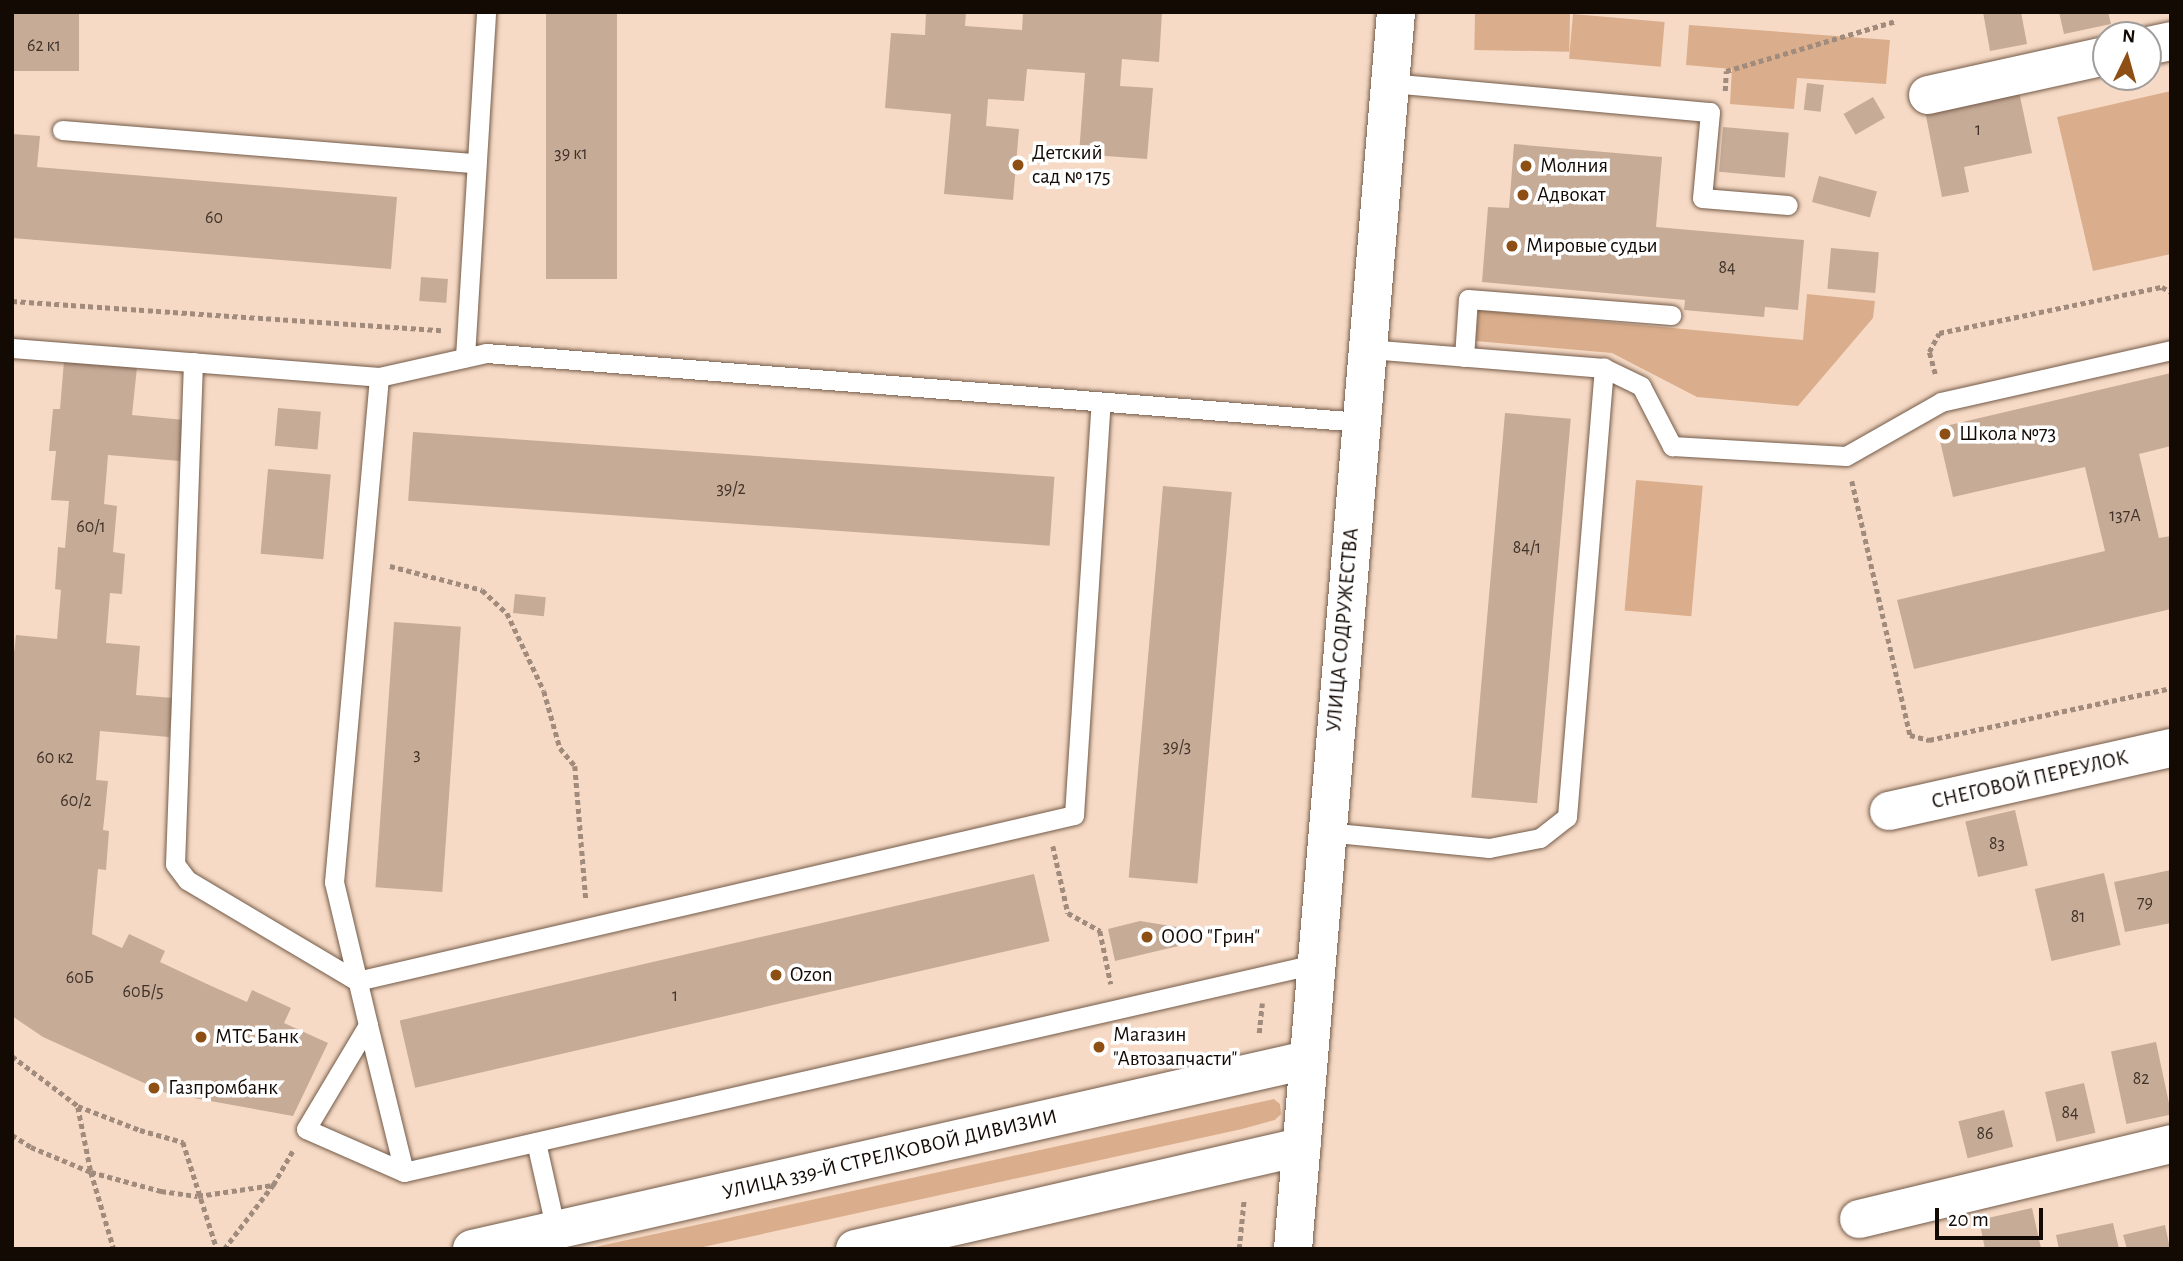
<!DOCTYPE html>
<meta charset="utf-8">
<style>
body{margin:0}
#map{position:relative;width:2183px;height:1261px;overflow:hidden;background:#f6dac5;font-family:"Alegreya Sans",sans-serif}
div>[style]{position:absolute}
.green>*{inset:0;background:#daae8c;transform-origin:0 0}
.building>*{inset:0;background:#c6ab97;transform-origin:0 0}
.path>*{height:4.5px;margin-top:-2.25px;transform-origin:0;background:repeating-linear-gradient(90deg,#a08b7c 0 5px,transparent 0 8.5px)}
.roads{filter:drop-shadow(0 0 2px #735b49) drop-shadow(0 0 2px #735b49)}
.service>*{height:19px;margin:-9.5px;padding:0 9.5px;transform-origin:9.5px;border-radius:9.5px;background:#fff}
.minor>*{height:38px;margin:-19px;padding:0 19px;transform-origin:19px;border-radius:19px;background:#fff}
.tertiary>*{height:38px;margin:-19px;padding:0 19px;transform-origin:19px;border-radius:19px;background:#fff}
.dots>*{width:19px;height:19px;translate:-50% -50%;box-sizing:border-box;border:4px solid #fff;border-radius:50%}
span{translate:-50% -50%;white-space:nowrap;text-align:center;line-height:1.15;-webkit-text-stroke:7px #fff;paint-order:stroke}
.number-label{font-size:18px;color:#403229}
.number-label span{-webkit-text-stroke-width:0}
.poi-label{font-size:21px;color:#130a04}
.left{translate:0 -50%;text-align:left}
.street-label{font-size:21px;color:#130a04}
.frame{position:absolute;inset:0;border:14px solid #130a04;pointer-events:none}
.north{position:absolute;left:2092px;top:21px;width:70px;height:70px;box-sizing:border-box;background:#fff;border:2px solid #a19d9b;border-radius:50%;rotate:5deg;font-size:19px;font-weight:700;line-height:28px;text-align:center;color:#130a04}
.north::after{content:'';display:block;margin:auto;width:24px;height:32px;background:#8d4f13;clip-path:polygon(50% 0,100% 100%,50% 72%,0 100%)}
.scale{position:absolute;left:1935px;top:1208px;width:108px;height:32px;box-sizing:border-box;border:4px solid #130a04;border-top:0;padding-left:9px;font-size:21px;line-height:24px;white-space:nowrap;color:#130a04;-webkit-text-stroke:5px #fff;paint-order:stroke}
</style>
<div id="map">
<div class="green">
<i style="left:1475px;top:12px;width:95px;height:38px;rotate:1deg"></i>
<i style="left:1573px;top:14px;width:92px;height:45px;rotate:5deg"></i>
<i style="clip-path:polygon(1689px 25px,1890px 40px,1886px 84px,1797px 78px,1794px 109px,1730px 104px,1732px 69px,1686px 65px)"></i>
<i style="clip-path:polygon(2171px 91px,2171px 254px,2093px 271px,2057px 117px)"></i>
<i style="clip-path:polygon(1807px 294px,1875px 301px,1873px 318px,1798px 406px,1697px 397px,1612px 353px,1476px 341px,1478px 310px,1803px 340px)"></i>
<i style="left:1636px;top:480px;width:67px;height:131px;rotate:5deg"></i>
<i style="clip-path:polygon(1274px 1099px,1280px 1104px,1281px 1114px,1275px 1120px,1242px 1129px,694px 1249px,586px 1249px)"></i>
</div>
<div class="building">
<i style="left:13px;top:12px;width:66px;height:59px"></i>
<i style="left:546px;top:12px;width:71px;height:267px"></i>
<i style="clip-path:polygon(926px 12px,966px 12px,965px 26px,1022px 30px,1023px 12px,1162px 12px,1159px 62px,1122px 59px,1120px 86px,1153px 88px,1147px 159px,1079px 154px,1085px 73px,1027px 69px,1024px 101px,988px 99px,986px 126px,1019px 129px,1013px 200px,944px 194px,951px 114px,885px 108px,891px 33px,925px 35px)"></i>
<i style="clip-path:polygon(1983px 12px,2021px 12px,2027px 44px,1990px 51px)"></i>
<i style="clip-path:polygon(2059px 12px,2108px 12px,2111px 24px,2064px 34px)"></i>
<i style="left:1807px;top:83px;width:17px;height:27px;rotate:7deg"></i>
<i style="clip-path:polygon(2018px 87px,2032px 153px,1964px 167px,1969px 192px,1942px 197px,1924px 106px)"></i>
<i style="left:1873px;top:97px;width:24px;height:34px;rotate:60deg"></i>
<i style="left:1723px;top:127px;width:66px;height:45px;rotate:5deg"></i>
<i style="clip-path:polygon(12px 134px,40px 136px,37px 167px,397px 197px,391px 269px,12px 238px)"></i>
<i style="clip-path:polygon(1514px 144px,1662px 157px,1656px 227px,1804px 240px,1798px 310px,1765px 307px,1764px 317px,1684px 310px,1685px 300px,1482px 282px,1488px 207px,1509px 208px)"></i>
<i style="left:1819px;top:176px;width:60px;height:27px;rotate:15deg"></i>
<i style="left:1831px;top:248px;width:48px;height:41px;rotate:5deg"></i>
<i style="left:421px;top:277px;width:27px;height:24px;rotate:4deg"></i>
<i style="clip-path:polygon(64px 361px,137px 367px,132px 415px,184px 420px,180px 461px,108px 455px,104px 504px,117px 506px,113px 552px,125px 554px,122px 594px,110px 593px,106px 643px,140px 646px,136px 695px,173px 698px,169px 737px,100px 731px,96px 780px,108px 781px,103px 830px,109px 831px,106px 870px,98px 869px,92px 934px,122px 948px,129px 934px,165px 951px,160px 962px,207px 984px,247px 1002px,252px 990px,291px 1008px,284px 1023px,328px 1043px,293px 1116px,166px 1093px,43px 1037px,12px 1016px,12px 671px,16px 635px,57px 639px,61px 590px,55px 589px,58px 547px,65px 548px,69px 501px,51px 500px,56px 451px,49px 451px,53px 409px,60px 409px)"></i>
<i style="clip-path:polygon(2171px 373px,2171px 446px,2139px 454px,2159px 538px,2171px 536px,2171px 609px,1914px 669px,1897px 600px,2105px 551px,2085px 467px,1953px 497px,1937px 428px)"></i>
<i style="left:278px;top:408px;width:43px;height:38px;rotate:5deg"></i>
<i style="left:1505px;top:413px;width:66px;height:386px;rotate:5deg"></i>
<i style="left:413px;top:432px;width:643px;height:69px;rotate:4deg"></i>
<i style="left:268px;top:469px;width:63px;height:85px;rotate:5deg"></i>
<i style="left:1163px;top:486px;width:69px;height:393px;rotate:5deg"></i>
<i style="left:515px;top:594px;width:31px;height:19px;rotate:6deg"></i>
<i style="left:394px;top:622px;width:67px;height:266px;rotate:4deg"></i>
<i style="left:2015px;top:810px;width:57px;height:51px;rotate:77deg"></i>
<i style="clip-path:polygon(2171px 870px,2171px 923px,2125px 932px,2114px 882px)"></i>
<i style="left:2104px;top:873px;width:74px;height:71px;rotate:77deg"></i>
<i style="left:1034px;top:874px;width:69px;height:651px;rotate:77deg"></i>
<i style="clip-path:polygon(1140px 921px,1183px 928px,1187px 944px,1115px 961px,1108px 929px)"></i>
<i style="left:2156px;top:1042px;width:74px;height:46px;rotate:78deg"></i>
<i style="left:2084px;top:1083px;width:51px;height:40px;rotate:77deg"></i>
<i style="left:2004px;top:1110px;width:38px;height:47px;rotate:76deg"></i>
<i style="clip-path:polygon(2032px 1208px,2041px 1248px,1985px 1249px,1979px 1220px)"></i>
<i style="clip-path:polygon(2113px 1223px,2119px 1249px,2059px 1249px,2056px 1235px)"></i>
<i style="clip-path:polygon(2165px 1225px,2170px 1249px,2127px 1249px,2123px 1235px)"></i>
</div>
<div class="path">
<i style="left:1725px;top:91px;width:20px;rotate:-87deg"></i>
<i style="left:1726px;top:71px;width:177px;rotate:-16.4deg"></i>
<i style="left:12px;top:301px;width:430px;rotate:3.9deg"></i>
<i style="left:1935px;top:374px;width:23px;rotate:-105deg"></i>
<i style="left:1929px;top:352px;width:21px;rotate:-62deg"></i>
<i style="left:1939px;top:333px;width:228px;rotate:-11.7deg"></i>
<i style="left:2162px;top:287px;width:10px;rotate:29deg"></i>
<i style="left:1852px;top:481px;width:261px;rotate:77.1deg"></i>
<i style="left:1910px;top:735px;width:20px;rotate:15deg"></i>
<i style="left:1929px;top:740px;width:248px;rotate:-12.1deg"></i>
<i style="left:390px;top:566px;width:95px;rotate:14.6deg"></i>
<i style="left:482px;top:590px;width:34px;rotate:43deg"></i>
<i style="left:507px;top:613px;width:86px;rotate:64.6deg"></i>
<i style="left:544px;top:691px;width:59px;rotate:74.3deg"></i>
<i style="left:560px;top:748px;width:23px;rotate:50deg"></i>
<i style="left:575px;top:766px;width:134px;rotate:85.3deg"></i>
<i style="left:1053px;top:846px;width:69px;rotate:77.4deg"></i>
<i style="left:1068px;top:913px;width:37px;rotate:29deg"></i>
<i style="left:1100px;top:931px;width:54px;rotate:78.3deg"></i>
<i style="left:1259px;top:1033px;width:30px;rotate:-84deg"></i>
<i style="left:12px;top:1056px;width:83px;rotate:37.1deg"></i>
<i style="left:78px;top:1106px;width:66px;rotate:21.2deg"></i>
<i style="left:140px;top:1130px;width:45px;rotate:15.6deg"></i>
<i style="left:183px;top:1142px;width:112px;rotate:72.4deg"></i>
<i style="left:78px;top:1107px;width:66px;rotate:78.7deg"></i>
<i style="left:91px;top:1172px;width:80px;rotate:73.4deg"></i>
<i style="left:12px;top:1135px;width:22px;rotate:32deg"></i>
<i style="left:31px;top:1147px;width:65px;rotate:22.6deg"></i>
<i style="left:91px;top:1172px;width:73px;rotate:15.2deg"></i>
<i style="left:161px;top:1191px;width:37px;rotate:8deg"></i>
<i style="left:198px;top:1196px;width:76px;rotate:-8.3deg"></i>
<i style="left:224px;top:1249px;width:81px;rotate:-52.6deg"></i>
<i style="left:273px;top:1185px;width:39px;rotate:-60deg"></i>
<i style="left:1239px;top:1249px;width:50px;rotate:-84.3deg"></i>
</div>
<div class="roads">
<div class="service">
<i style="left:1390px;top:83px;width:321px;rotate:5.2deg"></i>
<i style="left:1710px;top:112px;width:86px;rotate:95.3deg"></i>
<i style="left:1702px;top:198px;width:86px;rotate:4.7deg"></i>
<i style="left:62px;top:130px;width:414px;rotate:4.6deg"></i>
<i style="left:12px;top:348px;width:368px;rotate:4.5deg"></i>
<i style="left:379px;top:377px;width:110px;rotate:-12.6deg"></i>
<i style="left:486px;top:353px;width:878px;rotate:4.51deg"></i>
<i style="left:465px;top:357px;width:346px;rotate:-86.5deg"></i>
<i style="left:1464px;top:357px;width:58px;rotate:-86.1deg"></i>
<i style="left:1468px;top:299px;width:204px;rotate:4.5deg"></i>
<i style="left:193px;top:362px;width:502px;rotate:92.05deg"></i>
<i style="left:175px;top:864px;width:20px;rotate:53deg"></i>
<i style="left:187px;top:880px;width:198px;rotate:30.7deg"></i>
<i style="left:357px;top:981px;width:736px;rotate:-13.04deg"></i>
<i style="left:1074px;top:815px;width:413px;rotate:-86.3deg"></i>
<i style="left:1604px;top:368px;width:41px;rotate:25.9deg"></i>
<i style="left:1641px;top:386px;width:68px;rotate:62.7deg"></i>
<i style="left:1672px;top:446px;width:174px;rotate:3.3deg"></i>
<i style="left:1846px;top:456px;width:109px;rotate:-29.6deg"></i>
<i style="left:1941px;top:402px;width:236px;rotate:-12.7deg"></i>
<i style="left:379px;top:377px;width:507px;rotate:95.09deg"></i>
<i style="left:334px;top:882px;width:147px;rotate:76.6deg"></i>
<i style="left:368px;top:1025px;width:121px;rotate:120.8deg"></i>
<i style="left:306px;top:1129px;width:107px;rotate:23.7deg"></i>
<i style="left:404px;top:1172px;width:934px;rotate:-12.86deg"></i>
<i style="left:1326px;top:832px;width:164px;rotate:5.6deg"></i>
<i style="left:1489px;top:848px;width:52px;rotate:-11.1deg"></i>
<i style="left:1540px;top:838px;width:34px;rotate:-38deg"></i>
<i style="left:1567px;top:817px;width:451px;rotate:-85.3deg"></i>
<i style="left:1604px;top:368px;width:238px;rotate:-175.4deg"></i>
<i style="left:368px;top:1025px;width:151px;rotate:76.2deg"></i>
<i style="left:536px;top:1142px;width:91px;rotate:77.3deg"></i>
</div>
<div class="minor">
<i style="left:2148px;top:46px;width:24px;rotate:-12deg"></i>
<i style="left:1928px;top:95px;width:182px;rotate:-12.4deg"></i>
<i style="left:1889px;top:811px;width:289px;rotate:-12.6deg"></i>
<i style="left:1859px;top:1219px;width:321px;rotate:-13.5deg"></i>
<i style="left:472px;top:1249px;width:856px;rotate:-12.75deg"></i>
<i style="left:855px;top:1249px;width:458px;rotate:-12.9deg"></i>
</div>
<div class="tertiary">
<i style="left:1293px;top:1249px;width:1241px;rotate:-85.24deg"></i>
</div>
</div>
<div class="dots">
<i style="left:1018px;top:165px;background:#8d4f13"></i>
<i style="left:1526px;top:166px;background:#8d4f13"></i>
<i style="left:1523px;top:195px;background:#8d4f13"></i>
<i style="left:1512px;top:246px;background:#8d4f13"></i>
<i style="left:1945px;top:434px;background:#8d4f13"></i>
<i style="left:1147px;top:937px;background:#8d4f13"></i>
<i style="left:776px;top:975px;background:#8d4f13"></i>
<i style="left:201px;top:1037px;background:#8d4f13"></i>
<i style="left:1099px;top:1047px;background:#8d4f13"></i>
<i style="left:154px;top:1088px;background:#8d4f13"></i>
</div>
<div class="number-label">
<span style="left:44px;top:46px">62 к1</span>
<span style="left:1978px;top:130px">1</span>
<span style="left:571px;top:154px">39 к1</span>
<span style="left:214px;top:218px">60</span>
<span style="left:1727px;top:268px">84</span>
<span style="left:731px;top:489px">39/2</span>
<span style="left:2125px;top:516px">137А</span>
<span style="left:91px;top:527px">60/1</span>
<span style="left:1527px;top:548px">84/1</span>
<span style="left:1177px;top:747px">39/3</span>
<span style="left:417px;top:755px">3</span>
<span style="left:55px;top:758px">60 к2</span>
<span style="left:76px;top:801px">60/2</span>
<span style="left:1997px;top:844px">83</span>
<span style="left:2145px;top:903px">79</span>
<span style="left:2078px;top:917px">81</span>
<span style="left:80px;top:978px">60Б</span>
<span style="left:143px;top:992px">60Б/5</span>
<span style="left:675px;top:996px">1</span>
<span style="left:2141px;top:1079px">82</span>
<span style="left:2070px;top:1113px">84</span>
<span style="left:1985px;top:1134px">86</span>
</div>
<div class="poi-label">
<span class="left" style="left:1032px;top:165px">Детский<br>сад № 175</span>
<span class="left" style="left:1540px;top:166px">Молния</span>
<span class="left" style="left:1537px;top:195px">Адвокат</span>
<span class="left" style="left:1526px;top:246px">Мировые судьи</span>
<span class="left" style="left:1959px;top:434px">Школа №73</span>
<span class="left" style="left:1161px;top:937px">ООО "Грин"</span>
<span class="left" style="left:790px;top:975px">Ozon</span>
<span class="left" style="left:1113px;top:1047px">Магазин<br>"Автозапчасти"</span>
<span class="left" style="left:215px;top:1037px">МТС Банк</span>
<span class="left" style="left:168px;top:1088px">Газпромбанк</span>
</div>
<div class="street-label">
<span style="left:1343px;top:630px;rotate:-85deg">УЛИЦА СОДРУЖЕСТВА</span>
<span style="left:2030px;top:780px;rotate:-13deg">СНЕГОВОЙ ПЕРЕУЛОК</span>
<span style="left:890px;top:1155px;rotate:-13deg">УЛИЦА 339-Й СТРЕЛКОВОЙ ДИВИЗИИ</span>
</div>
<div class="frame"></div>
<div class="north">N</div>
<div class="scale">20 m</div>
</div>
